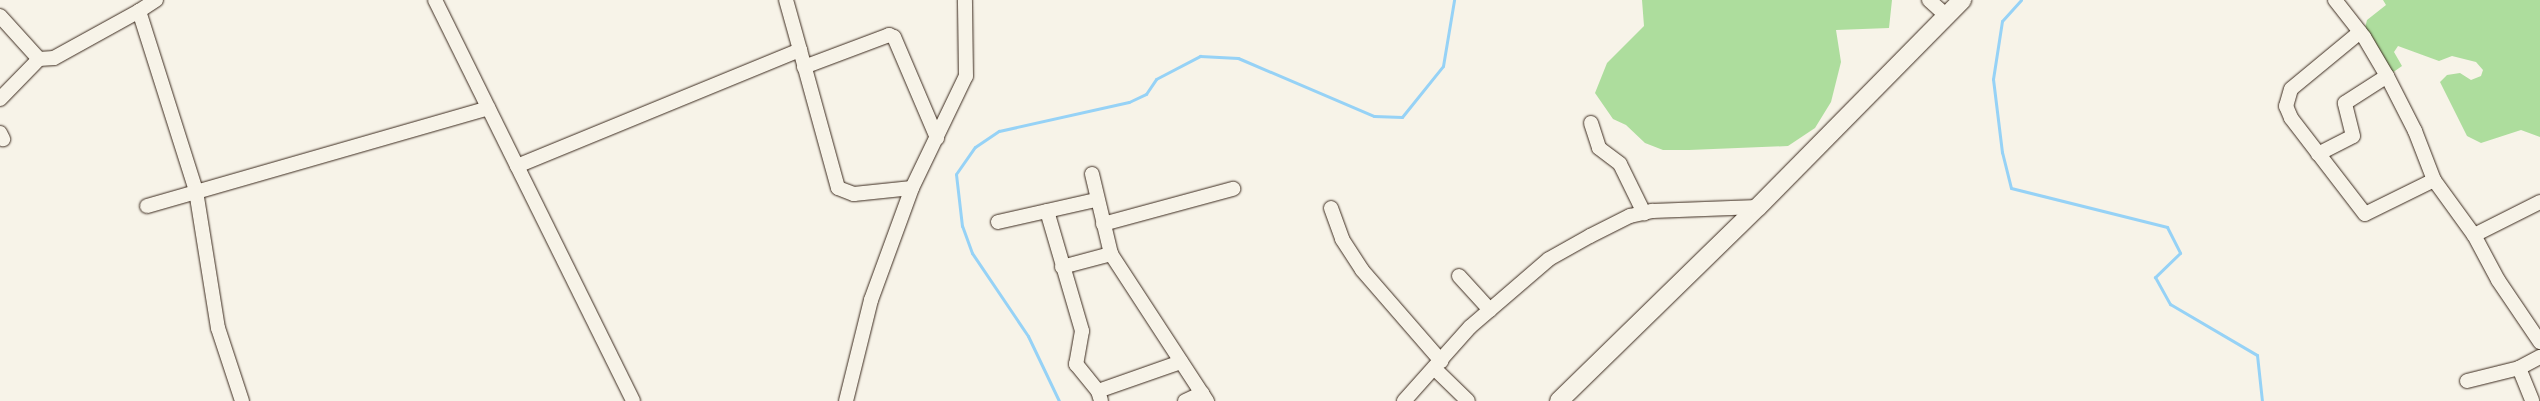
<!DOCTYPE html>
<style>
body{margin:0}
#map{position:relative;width:2540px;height:401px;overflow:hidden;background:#f7f3e8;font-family:Caveat,sans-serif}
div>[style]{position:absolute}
.green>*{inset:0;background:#addd9d}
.stream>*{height:3px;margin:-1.5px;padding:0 1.5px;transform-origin:1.5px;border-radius:1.5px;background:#96d2f6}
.roads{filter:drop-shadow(0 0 1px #3b2a1e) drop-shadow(0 0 1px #3b2a1e)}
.minor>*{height:14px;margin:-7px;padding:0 7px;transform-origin:7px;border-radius:7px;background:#f7f3e8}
.major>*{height:18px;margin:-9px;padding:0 9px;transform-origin:9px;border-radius:9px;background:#f7f3e8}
span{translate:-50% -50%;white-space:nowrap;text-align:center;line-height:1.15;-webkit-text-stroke:5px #f7f3e8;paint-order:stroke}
</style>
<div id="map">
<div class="green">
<i style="clip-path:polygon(1642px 0,1892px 0,1889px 28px,1836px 30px,1841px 62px,1831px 102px,1815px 128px,1788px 146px,1689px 150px,1663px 150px,1645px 143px,1626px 125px,1613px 119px,1595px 93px,1607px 63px,1644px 26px)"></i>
<i style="clip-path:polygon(2383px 0,2540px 0,2540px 137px,2521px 130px,2481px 143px,2467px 136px,2440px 82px,2447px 75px,2460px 73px,2471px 80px,2481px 76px,2483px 70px,2476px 62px,2452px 56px,2439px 61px,2398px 46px,2394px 52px,2402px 66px,2392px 73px,2365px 28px,2367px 20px,2386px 5px)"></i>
</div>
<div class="stream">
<i style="left:2021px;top:0;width:28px;rotate:132deg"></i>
<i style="left:2002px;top:21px;width:59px;rotate:98.8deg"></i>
<i style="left:1993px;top:79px;width:74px;rotate:83deg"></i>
<i style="left:2002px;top:152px;width:37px;rotate:76deg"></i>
<i style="left:2011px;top:188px;width:161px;rotate:14deg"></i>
<i style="left:2167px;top:227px;width:29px;rotate:63deg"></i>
<i style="left:2180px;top:253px;width:35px;rotate:136deg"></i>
<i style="left:2155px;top:277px;width:31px;rotate:61deg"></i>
<i style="left:2170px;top:304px;width:101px;rotate:30.4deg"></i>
<i style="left:2257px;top:355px;width:46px;rotate:83.8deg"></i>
<i style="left:1059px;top:401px;width:72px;rotate:-115.5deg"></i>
<i style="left:1028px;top:336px;width:100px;rotate:-124deg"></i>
<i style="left:972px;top:253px;width:29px;rotate:-110deg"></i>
<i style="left:962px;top:226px;width:52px;rotate:-96.6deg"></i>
<i style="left:956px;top:174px;width:33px;rotate:-55deg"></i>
<i style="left:975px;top:147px;width:29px;rotate:-34deg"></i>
<i style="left:999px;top:131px;width:133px;rotate:-12.6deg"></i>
<i style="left:1129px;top:102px;width:19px;rotate:-25deg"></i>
<i style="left:1146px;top:94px;width:18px;rotate:-56deg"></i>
<i style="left:1156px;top:79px;width:50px;rotate:-27.6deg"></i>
<i style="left:1200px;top:56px;width:38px;rotate:3deg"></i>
<i style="left:1238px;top:58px;width:148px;rotate:23.1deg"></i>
<i style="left:1374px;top:116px;width:28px;rotate:2deg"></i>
<i style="left:1402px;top:117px;width:65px;rotate:-51.2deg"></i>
<i style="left:1443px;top:66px;width:67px;rotate:-80.5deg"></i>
</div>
<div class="roads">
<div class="minor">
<i style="left:156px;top:0;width:20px;rotate:147deg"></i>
<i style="left:139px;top:11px;width:189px;rotate:72.4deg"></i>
<i style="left:196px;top:191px;width:139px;rotate:80.9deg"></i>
<i style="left:218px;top:328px;width:77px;rotate:71.8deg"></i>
<i style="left:435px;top:0;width:447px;rotate:63.7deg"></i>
<i style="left:1929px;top:0;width:24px;rotate:42deg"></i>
<i style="left:2335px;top:0;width:47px;rotate:51.9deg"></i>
<i style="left:2364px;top:37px;width:45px;rotate:59.5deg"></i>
<i style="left:2387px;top:76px;width:62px;rotate:63deg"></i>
<i style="left:2415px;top:131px;width:53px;rotate:68.8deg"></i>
<i style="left:2434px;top:180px;width:68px;rotate:54deg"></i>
<i style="left:0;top:16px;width:58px;rotate:47.8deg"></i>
<i style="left:39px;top:59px;width:15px;rotate:-4deg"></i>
<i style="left:54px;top:58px;width:97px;rotate:-28.9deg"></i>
<i style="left:2360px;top:32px;width:89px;rotate:140.4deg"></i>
<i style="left:2291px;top:89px;width:18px;rotate:106deg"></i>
<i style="left:2286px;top:106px;width:13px;rotate:67deg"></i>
<i style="left:2291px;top:118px;width:121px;rotate:52.4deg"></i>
<i style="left:2365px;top:214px;width:77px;rotate:-26.2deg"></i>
<i style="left:800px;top:50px;width:143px;rotate:74.6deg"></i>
<i style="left:838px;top:188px;width:17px;rotate:21deg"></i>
<i style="left:854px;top:194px;width:58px;rotate:-5.9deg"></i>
<i style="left:804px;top:67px;width:91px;rotate:-20.6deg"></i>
<i style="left:889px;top:35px;width:5px;rotate:22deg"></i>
<i style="left:894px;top:37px;width:110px;rotate:66.9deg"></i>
<i style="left:0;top:99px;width:56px;rotate:-45.7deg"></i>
<i style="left:1591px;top:123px;width:26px;rotate:72deg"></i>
<i style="left:1599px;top:148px;width:26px;rotate:37deg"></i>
<i style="left:1620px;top:164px;width:55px;rotate:63.9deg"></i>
<i style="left:0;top:133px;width:7px;rotate:63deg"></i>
<i style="left:2318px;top:154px;width:39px;rotate:-27deg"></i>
<i style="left:2353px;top:136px;width:34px;rotate:-104deg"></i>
<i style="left:2345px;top:103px;width:50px;rotate:-32.7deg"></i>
<i style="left:517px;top:166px;width:306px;rotate:-22.3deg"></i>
<i style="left:800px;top:50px;width:52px;rotate:-105.6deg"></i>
<i style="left:1092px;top:174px;width:82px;rotate:76.6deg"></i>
<i style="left:1111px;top:254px;width:176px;rotate:56.9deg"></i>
<i style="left:2540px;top:202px;width:74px;rotate:153.4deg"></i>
<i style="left:2474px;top:235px;width:51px;rotate:61.9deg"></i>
<i style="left:2498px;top:280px;width:75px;rotate:55.9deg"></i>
<i style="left:147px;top:206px;width:355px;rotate:-16deg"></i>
<i style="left:1331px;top:208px;width:33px;rotate:70deg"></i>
<i style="left:1342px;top:239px;width:37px;rotate:57deg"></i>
<i style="left:1362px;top:270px;width:121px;rotate:49deg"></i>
<i style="left:1047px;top:211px;width:125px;rotate:73.7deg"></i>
<i style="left:1082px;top:331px;width:34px;rotate:100deg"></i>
<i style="left:1076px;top:364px;width:35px;rotate:51deg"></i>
<i style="left:1098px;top:391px;width:10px;rotate:73deg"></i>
<i style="left:998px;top:222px;width:100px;rotate:-12.7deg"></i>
<i style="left:1103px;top:224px;width:135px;rotate:-15.1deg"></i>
<i style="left:1062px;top:267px;width:51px;rotate:-14.9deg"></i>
<i style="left:1459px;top:276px;width:46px;rotate:47.6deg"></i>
<i style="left:1434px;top:368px;width:47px;rotate:44.1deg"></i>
<i style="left:2519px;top:368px;width:35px;rotate:68deg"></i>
<i style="left:2467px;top:381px;width:54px;rotate:-14deg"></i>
<i style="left:2519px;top:368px;width:24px;rotate:-28deg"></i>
<i style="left:1098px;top:391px;width:88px;rotate:-19.3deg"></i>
<i style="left:846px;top:401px;width:104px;rotate:-76.1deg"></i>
<i style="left:871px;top:300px;width:119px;rotate:-69.9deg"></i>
<i style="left:912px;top:188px;width:124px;rotate:-64.3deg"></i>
<i style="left:966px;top:76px;width:76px;rotate:-90.8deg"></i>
<i style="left:1185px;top:401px;width:19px;rotate:-25deg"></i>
<i style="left:1404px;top:401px;width:99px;rotate:-48.3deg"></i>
<i style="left:1470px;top:327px;width:104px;rotate:-40.7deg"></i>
<i style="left:1549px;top:259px;width:47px;rotate:-29.3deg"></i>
<i style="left:1590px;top:236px;width:45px;rotate:-26.6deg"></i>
<i style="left:1630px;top:216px;width:23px;rotate:-13deg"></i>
<i style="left:1652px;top:211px;width:106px;rotate:-2.2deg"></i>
</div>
<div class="major">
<i style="left:1559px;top:401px;width:278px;rotate:-44.3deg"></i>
<i style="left:1758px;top:207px;width:291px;rotate:-45.4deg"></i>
</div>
</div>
</div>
